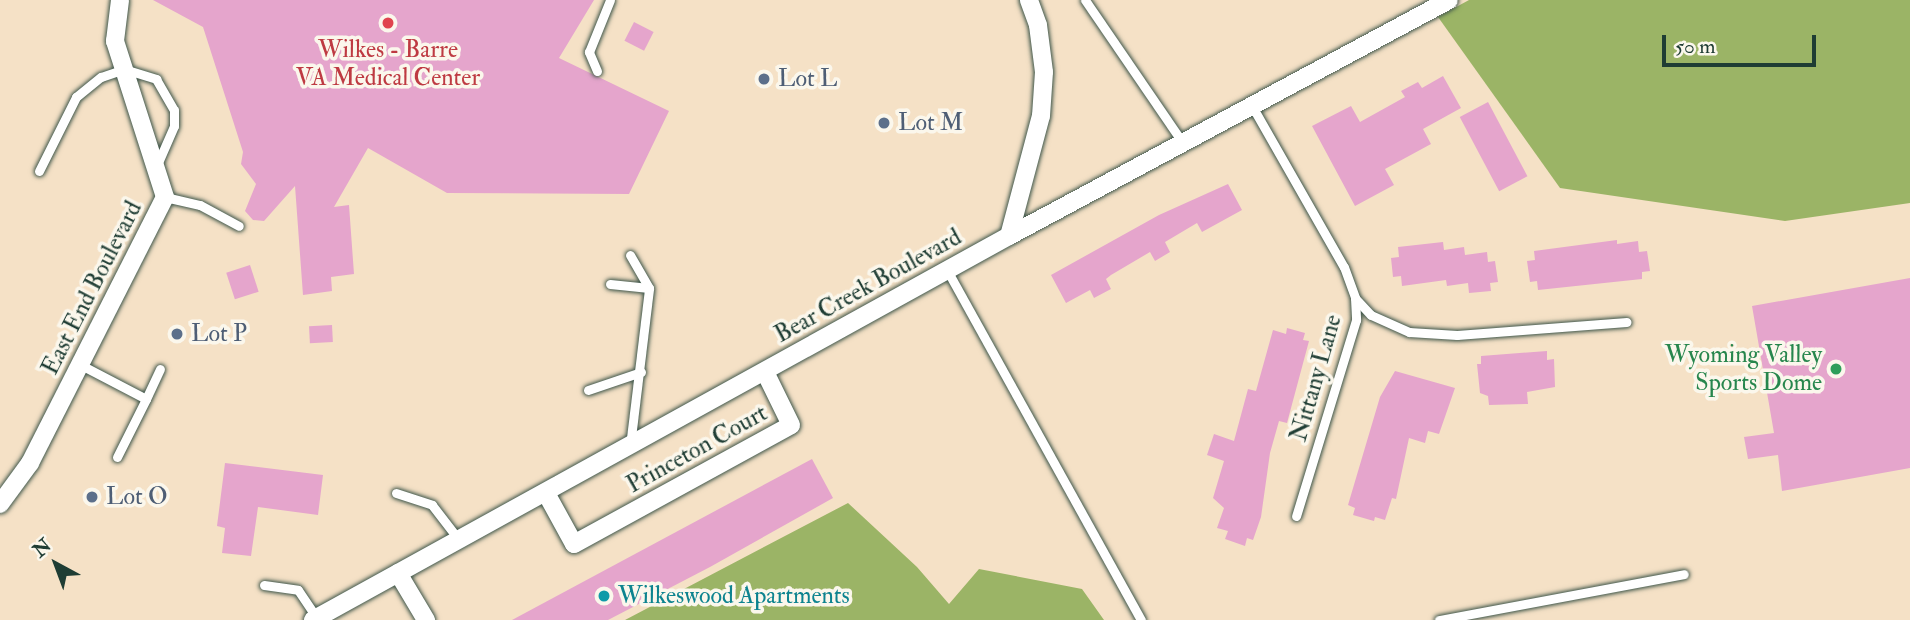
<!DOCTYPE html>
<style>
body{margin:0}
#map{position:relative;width:1910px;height:620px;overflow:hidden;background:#f5e1c6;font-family:"IM FELL Double Pica",serif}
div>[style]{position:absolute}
.forest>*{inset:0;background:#9bb466}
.building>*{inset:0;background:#e5a5cc;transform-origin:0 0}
.roads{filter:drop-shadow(0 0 2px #3f564a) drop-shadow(0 0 2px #3f564a)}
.lane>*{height:9px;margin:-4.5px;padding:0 4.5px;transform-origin:4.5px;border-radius:4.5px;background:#fff}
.street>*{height:18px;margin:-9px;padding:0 9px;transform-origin:9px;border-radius:9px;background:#fff}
.dots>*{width:19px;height:19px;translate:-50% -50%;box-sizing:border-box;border:4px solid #fbf7ec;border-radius:50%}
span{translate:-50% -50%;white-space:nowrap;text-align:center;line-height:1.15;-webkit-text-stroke:7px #fbf7ec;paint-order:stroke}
.health-label{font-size:24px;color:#be3a42}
.service-label{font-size:24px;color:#4e5e75}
.left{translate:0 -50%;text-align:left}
.street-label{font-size:24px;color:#1f3d34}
.leisure-label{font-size:24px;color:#27864d}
.right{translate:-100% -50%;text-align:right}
.culture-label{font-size:24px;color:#0d838f}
.north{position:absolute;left:21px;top:529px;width:70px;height:70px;-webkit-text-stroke:5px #fbf7ec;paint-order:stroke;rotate:319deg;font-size:19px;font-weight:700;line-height:28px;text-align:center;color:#1f3d34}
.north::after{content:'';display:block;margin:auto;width:24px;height:32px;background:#1f3d34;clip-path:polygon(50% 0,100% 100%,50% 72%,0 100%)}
.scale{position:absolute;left:1662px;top:35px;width:154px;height:32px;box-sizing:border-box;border:4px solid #1f3d34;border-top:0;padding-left:9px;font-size:21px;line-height:24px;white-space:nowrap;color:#1f3d34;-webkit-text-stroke:5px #fbf7ec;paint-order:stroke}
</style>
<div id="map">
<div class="forest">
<i style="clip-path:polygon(1469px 0,1910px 0,1910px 203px,1785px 221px,1560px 188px,1438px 17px)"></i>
<i style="clip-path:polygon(848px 503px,917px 567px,949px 604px,979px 569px,1082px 589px,1104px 620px,625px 620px)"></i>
</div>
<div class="building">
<i style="clip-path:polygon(153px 0,594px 0,559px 58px,669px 111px,629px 194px,447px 193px,368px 148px,334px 207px,349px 205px,354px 274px,331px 277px,332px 291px,303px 295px,295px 186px,264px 221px,253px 220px,245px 211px,256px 184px,241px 164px,243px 152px,203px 27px)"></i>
<i style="left:634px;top:22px;width:22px;height:21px;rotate:27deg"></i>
<i style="clip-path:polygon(1443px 76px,1461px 108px,1423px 129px,1431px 144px,1385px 169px,1394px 185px,1355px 206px,1312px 126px,1351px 106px,1360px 122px,1405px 97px,1401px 91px,1418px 82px,1422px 88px)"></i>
<i style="left:1488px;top:102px;width:84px;height:32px;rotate:62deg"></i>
<i style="clip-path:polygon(1228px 184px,1242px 210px,1202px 232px,1197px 223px,1165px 242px,1170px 252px,1155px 261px,1150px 252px,1111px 275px,1106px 279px,1111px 289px,1094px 298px,1090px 290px,1066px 303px,1051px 275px,1159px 215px)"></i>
<i style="clip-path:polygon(1617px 240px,1617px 244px,1638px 241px,1639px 252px,1647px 251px,1650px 271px,1642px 272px,1642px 279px,1538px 290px,1537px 281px,1530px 282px,1527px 261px,1535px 260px,1534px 251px)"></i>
<i style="clip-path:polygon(1443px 242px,1444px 250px,1464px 247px,1465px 255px,1487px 252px,1488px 262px,1495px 261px,1498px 282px,1490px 283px,1491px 291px,1469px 293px,1468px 283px,1447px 286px,1446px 280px,1402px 286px,1401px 276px,1393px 277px,1391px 258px,1399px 257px,1398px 247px)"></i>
<i style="left:250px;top:265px;width:28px;height:25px;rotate:72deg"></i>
<i style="clip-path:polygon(1910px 278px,1910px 468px,1782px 491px,1778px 455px,1748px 459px,1744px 437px,1774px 433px,1752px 306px)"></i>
<i style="left:332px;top:325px;width:17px;height:23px;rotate:87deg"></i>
<i style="clip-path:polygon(1287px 328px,1305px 333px,1303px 340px,1309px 341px,1287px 423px,1279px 421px,1270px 453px,1261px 517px,1253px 540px,1247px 538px,1245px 546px,1225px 539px,1228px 531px,1217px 528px,1224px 508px,1213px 498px,1224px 461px,1207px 455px,1214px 434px,1234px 441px,1248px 389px,1256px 391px,1273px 330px,1286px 334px)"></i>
<i style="clip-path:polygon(1547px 351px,1547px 360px,1554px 359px,1555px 387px,1527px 392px,1528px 404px,1489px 405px,1488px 396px,1480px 393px,1477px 364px,1481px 364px,1481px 356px)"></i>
<i style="clip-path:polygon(1395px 371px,1455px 388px,1439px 434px,1428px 431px,1425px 443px,1409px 438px,1396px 499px,1392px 498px,1385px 520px,1375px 517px,1374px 521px,1353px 515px,1355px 508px,1348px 505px,1380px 397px)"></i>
<i style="clip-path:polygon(812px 459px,833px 498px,710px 567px,608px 620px,512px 620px)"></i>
<i style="clip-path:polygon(225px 463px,323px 475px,318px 515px,258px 507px,251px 556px,222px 553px,225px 528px,217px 526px)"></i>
</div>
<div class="roads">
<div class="lane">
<i style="left:1085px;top:0;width:173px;rotate:55.6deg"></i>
<i style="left:597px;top:71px;width:21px;rotate:-113deg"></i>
<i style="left:589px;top:52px;width:56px;rotate:-68deg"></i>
<i style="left:1252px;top:106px;width:185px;rotate:60.3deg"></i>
<i style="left:1344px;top:267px;width:33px;rotate:70deg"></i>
<i style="left:1355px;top:298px;width:22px;rotate:87deg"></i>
<i style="left:1356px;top:320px;width:205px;rotate:107deg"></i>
<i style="left:39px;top:171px;width:83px;rotate:-63.4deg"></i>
<i style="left:76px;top:97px;width:32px;rotate:-39deg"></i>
<i style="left:101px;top:77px;width:24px;rotate:-19deg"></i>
<i style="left:124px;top:69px;width:34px;rotate:17deg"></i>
<i style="left:156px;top:79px;width:36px;rotate:60deg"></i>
<i style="left:174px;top:110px;width:16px;rotate:90deg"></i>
<i style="left:174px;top:126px;width:43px;rotate:113.6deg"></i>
<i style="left:165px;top:197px;width:36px;rotate:13deg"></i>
<i style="left:200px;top:205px;width:44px;rotate:28.3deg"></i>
<i style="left:947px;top:270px;width:400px;rotate:61deg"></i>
<i style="left:610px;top:284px;width:39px;rotate:6deg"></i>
<i style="left:1355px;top:298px;width:23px;rotate:47deg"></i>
<i style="left:1371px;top:315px;width:42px;rotate:24.1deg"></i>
<i style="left:1409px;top:332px;width:48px;rotate:3.6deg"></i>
<i style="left:1457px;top:335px;width:170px;rotate:-4.4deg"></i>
<i style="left:81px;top:365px;width:73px;rotate:27.6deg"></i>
<i style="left:146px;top:399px;width:33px;rotate:-65deg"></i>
<i style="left:588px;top:390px;width:56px;rotate:-18.8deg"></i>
<i style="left:630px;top:446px;width:159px;rotate:-83.1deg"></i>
<i style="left:649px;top:288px;width:38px;rotate:-120deg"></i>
<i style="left:117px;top:457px;width:65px;rotate:-63.4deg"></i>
<i style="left:396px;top:493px;width:38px;rotate:18deg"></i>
<i style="left:432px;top:505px;width:44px;rotate:52.4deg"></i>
<i style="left:264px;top:585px;width:34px;rotate:8deg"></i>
<i style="left:298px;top:590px;width:34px;rotate:56deg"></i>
<i style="left:1439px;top:620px;width:249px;rotate:-10.6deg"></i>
</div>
<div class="street">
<i style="left:1009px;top:236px;width:124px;rotate:-75.1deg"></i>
<i style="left:1041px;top:116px;width:44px;rotate:-86.1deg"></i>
<i style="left:1044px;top:72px;width:47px;rotate:-97.3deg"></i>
<i style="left:1038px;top:25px;width:27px;rotate:-110deg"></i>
<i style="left:546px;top:493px;width:58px;rotate:61.2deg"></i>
<i style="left:574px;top:544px;width:247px;rotate:-28.7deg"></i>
<i style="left:791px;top:425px;width:59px;rotate:-116.1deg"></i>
<i style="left:0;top:504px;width:51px;rotate:-53.8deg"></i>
<i style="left:30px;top:463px;width:298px;rotate:-63.1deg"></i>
<i style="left:165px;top:197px;width:164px;rotate:-107.8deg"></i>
<i style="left:115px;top:41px;width:41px;rotate:-83deg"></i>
<i style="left:398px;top:573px;width:55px;rotate:59.2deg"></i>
<i style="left:313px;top:620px;width:795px;rotate:-28.89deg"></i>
<i style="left:1009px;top:236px;width:499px;rotate:-28.2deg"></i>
</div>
</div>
<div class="dots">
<i style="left:388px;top:23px;background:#e0444e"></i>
<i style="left:764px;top:79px;background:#5c6f8a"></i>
<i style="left:884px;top:123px;background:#5c6f8a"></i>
<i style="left:177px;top:334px;background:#5c6f8a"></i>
<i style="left:1836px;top:369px;background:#2e9e5b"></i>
<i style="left:92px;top:497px;background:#5c6f8a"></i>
<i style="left:604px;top:596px;background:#0f9aa8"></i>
</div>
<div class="health-label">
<span style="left:388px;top:64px">Wilkes - Barre<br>VA Medical Center</span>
</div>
<div class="service-label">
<span class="left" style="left:778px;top:79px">Lot L</span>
<span class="left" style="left:898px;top:123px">Lot M</span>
<span class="left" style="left:191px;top:334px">Lot P</span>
<span class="left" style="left:106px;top:497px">Lot O</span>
</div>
<div class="street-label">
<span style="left:868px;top:286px;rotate:-29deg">Bear Creek Boulevard</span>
<span style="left:92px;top:288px;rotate:-63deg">East End Boulevard</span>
<span style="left:1316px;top:378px;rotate:-74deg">Nittany Lane</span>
<span style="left:697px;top:449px;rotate:-29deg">Princeton Court</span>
</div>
<div class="leisure-label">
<span class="right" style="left:1822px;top:369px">Wyoming Valley<br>Sports Dome</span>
</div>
<div class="culture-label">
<span class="left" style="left:618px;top:596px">Wilkeswood Apartments</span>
</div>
<div class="north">N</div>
<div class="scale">50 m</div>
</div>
